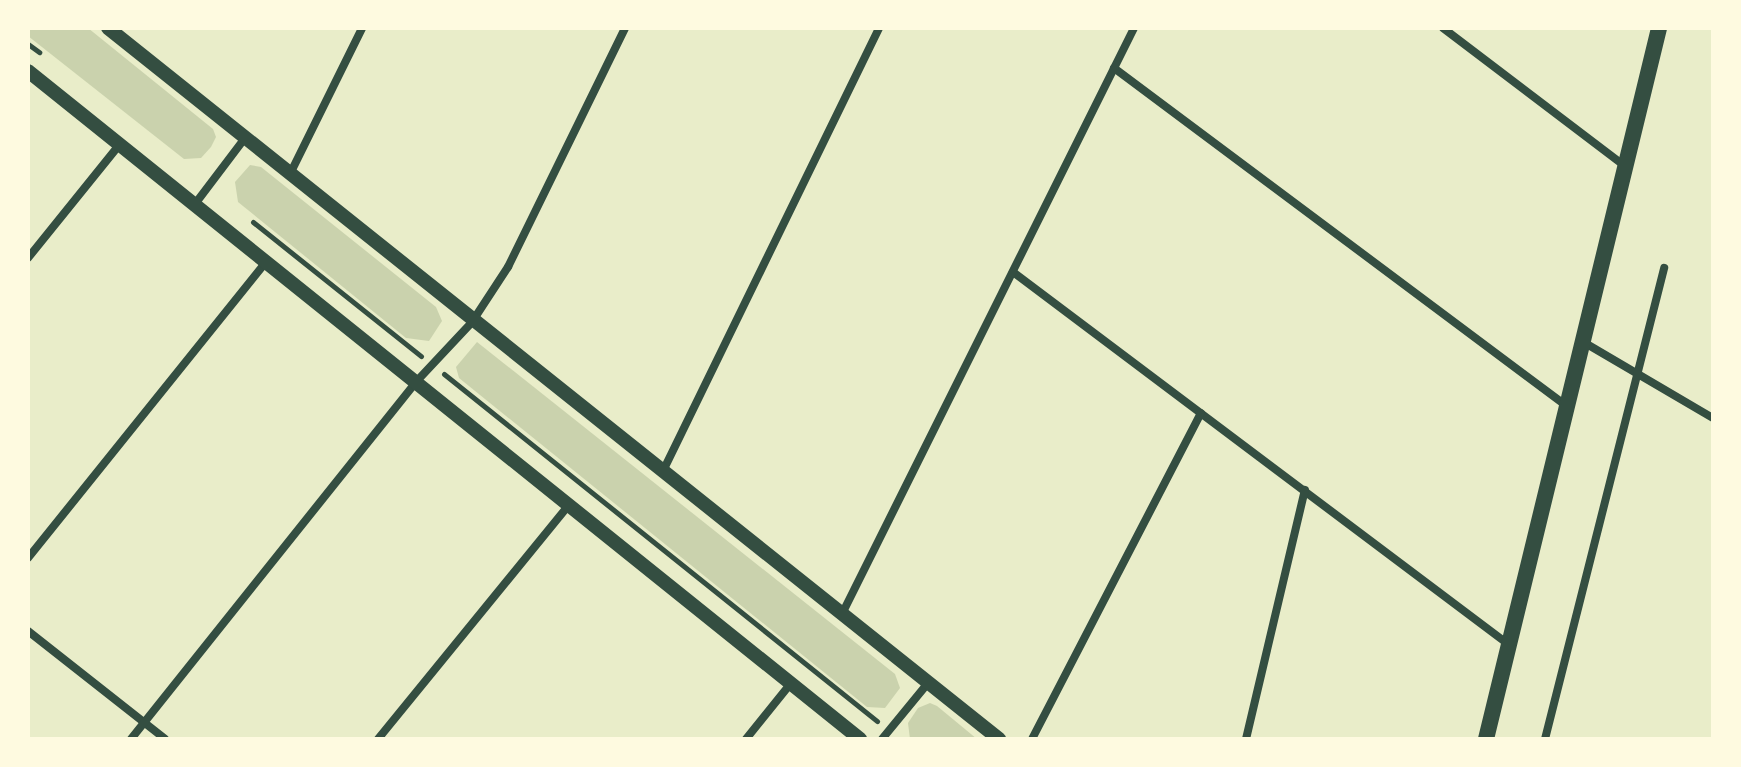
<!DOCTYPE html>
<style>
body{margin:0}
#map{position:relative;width:1741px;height:767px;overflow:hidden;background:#e9edc9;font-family:"Source Sans 3",sans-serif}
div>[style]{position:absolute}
.green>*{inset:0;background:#cad2ad}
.path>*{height:5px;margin:-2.5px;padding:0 2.5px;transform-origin:2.5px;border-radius:2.5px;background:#344e41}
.minor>*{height:8px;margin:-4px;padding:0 4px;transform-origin:4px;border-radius:4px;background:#344e41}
.tertiary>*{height:14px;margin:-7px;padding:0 7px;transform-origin:7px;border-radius:7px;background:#344e41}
.secondary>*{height:16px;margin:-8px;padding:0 8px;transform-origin:8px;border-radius:8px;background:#344e41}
span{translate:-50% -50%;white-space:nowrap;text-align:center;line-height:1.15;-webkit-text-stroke:6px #fefae0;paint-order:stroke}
.frame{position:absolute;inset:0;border:30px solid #fefae0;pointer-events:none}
</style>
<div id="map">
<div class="green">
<i style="clip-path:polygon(28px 28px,88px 28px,213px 129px,216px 137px,211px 147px,201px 158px,184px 159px,28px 36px)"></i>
<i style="clip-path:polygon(250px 165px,261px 167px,436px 307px,442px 321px,429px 341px,406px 338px,238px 202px,235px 182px)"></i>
<i style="clip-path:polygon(477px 342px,895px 674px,900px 688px,885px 708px,867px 707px,459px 378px,456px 367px)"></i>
<i style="clip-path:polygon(930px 703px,937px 706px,977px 739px,910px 739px,908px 723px,918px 708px)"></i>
</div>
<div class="path">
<i style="left:28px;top:44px;width:14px;rotate:36deg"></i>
<i style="left:253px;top:222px;width:215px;rotate:38.6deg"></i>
<i style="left:444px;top:374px;width:555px;rotate:38.71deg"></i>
</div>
<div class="minor">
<i style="left:1443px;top:28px;width:228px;rotate:37.2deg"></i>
<i style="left:1114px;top:68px;width:567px;rotate:36.75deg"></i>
<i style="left:290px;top:174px;width:163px;rotate:-63.7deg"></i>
<i style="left:195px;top:204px;width:83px;rotate:-52.9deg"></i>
<i style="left:28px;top:258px;width:146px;rotate:-51.1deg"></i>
<i style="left:1013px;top:272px;width:619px;rotate:36.93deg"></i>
<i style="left:1585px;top:343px;width:148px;rotate:30.4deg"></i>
<i style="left:663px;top:471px;width:493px;rotate:-64deg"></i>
<i style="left:28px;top:558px;width:381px;rotate:-51.2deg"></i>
<i style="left:842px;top:614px;width:655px;rotate:-63.51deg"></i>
<i style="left:28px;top:631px;width:174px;rotate:38.2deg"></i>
<i style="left:131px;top:739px;width:455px;rotate:-51.4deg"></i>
<i style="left:415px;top:383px;width:83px;rotate:-46.9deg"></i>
<i style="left:472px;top:322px;width:66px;rotate:-56.8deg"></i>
<i style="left:508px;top:267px;width:266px;rotate:-63.9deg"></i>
<i style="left:378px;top:739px;width:302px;rotate:-50.8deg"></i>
<i style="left:746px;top:739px;width:72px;rotate:-51.2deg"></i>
<i style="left:882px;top:739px;width:72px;rotate:-50.6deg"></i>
<i style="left:1032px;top:739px;width:367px;rotate:-62.6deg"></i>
<i style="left:1246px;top:739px;width:256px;rotate:-76.7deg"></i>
<i style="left:1545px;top:739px;width:486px;rotate:-75.8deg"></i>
</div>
<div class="tertiary">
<i style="left:108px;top:28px;width:1140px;rotate:38.59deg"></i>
<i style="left:28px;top:71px;width:1067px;rotate:38.76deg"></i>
</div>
<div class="secondary">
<i style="left:1486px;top:739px;width:732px;rotate:-76.32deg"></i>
</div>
<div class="frame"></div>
</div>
